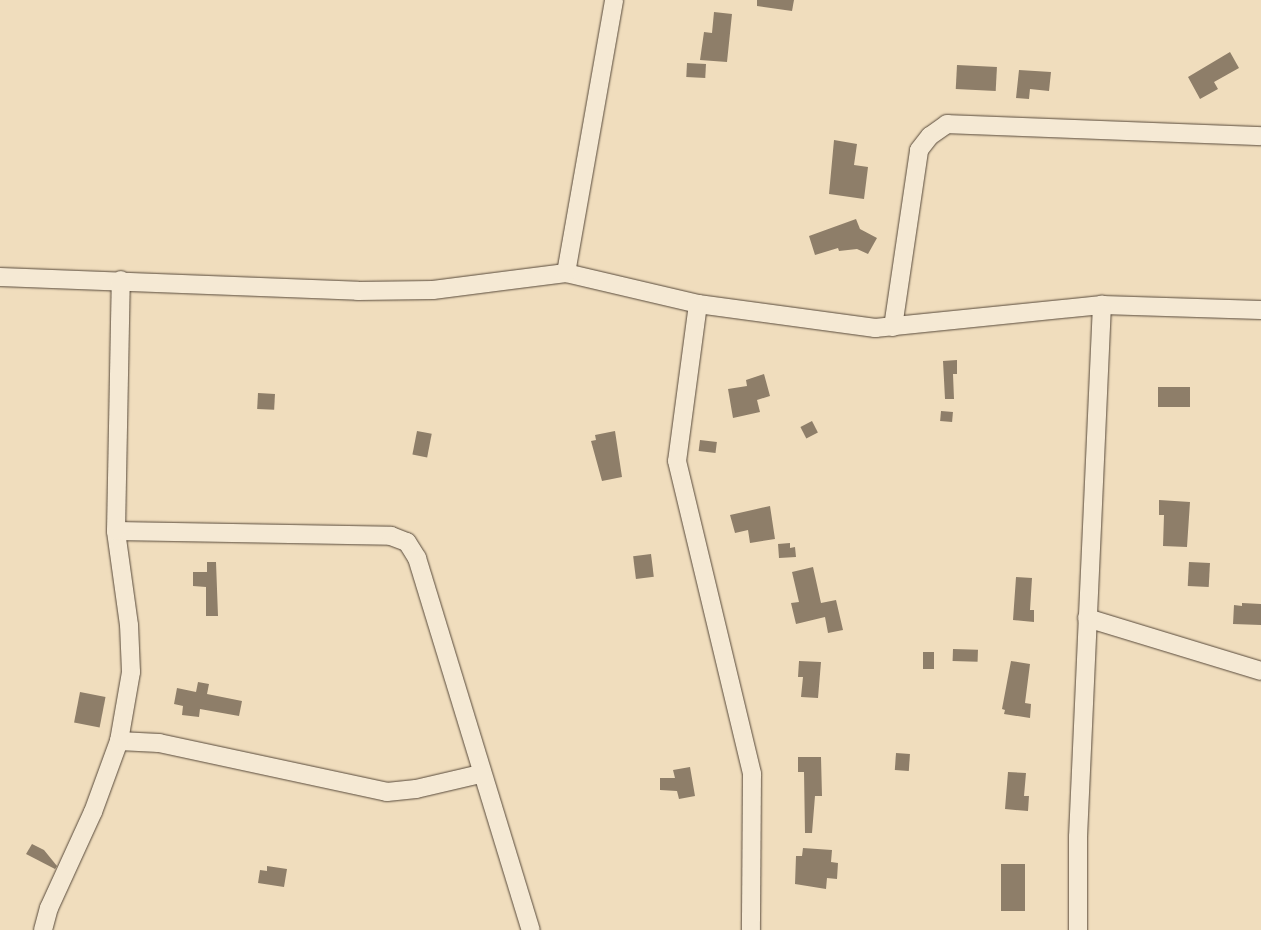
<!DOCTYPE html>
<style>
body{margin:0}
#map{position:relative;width:1261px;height:930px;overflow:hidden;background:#f0ddbd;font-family:Cardo,serif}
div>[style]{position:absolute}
.building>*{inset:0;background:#8e7e69;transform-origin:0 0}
.roads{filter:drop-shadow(0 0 1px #57493a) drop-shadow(0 0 1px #57493a)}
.minor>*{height:18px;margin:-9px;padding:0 9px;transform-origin:9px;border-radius:9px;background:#f5e9d4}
span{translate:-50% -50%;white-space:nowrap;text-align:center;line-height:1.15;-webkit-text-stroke:4.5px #f5e9d4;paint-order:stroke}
</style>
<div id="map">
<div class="building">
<i style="clip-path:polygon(757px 0,794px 0,792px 11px,757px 6px)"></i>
<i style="clip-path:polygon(714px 12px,732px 14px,727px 62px,700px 60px,704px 32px,712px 33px)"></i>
<i style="clip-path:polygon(1230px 52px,1239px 68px,1214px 82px,1218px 89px,1200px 99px,1188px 77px)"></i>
<i style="left:687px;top:63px;width:19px;height:14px;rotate:3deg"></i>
<i style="left:957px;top:65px;width:40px;height:24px;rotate:3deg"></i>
<i style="clip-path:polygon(1019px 70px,1051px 72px,1049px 91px,1030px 89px,1029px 99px,1016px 98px)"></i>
<i style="clip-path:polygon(834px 140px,857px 144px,854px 165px,868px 167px,864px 199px,829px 194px)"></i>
<i style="clip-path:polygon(856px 219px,860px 229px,877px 238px,868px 254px,857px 249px,839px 251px,838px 248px,815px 255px,809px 236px)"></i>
<i style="clip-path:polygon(957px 360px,957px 374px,953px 374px,954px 399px,945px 399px,943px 361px)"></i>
<i style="clip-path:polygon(764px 374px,770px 396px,757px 400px,760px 412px,733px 418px,728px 389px,747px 386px,746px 380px)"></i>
<i style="left:1158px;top:387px;width:32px;height:20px"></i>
<i style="left:258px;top:393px;width:17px;height:16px;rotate:3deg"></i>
<i style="left:941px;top:411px;width:12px;height:10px;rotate:5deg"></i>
<i style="left:812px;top:421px;width:13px;height:13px;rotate:63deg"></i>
<i style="left:417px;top:431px;width:15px;height:24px;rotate:11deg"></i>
<i style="clip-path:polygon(615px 431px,622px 477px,602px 481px,591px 441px,596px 440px,595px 435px)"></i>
<i style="left:700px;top:440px;width:17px;height:11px;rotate:7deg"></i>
<i style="clip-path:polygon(1159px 500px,1190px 502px,1187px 547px,1163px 546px,1164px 515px,1159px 515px)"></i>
<i style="clip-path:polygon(770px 506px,775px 539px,750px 543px,748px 530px,735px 533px,730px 515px)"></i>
<i style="clip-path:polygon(790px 543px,790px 548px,795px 547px,796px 557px,779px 558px,778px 544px)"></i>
<i style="left:651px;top:554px;width:23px;height:18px;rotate:83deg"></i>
<i style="clip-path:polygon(207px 562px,216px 562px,218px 616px,206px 616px,206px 587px,193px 586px,193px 572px,207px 572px)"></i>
<i style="left:1189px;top:562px;width:21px;height:24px;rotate:3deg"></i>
<i style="clip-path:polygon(813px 567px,821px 603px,836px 600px,843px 630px,828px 633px,825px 617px,796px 624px,791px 603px,799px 602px,792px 572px)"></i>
<i style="clip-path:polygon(1016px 577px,1032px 578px,1030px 610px,1034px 610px,1034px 622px,1013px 620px)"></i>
<i style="clip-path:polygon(1242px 603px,1261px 604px,1261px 625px,1233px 624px,1234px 605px,1242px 606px)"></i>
<i style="left:953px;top:649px;width:25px;height:12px;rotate:2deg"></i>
<i style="left:923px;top:652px;width:11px;height:17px"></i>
<i style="clip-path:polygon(799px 661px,821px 662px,818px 698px,801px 697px,803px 677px,798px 677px)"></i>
<i style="clip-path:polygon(1011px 661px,1030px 664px,1025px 703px,1031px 704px,1030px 718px,1004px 714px,1005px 710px,1002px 709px)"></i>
<i style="clip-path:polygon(198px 682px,209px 684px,207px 694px,242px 701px,239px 716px,200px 709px,199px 717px,182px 715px,183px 706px,174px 704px,177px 688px,196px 692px)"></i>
<i style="left:80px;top:692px;width:26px;height:31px;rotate:11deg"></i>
<i style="left:896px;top:753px;width:14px;height:17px;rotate:4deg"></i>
<i style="clip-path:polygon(798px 757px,821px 757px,822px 796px,815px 796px,812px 833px,805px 833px,804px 772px,798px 772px)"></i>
<i style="clip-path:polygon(690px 767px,695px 796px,679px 799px,677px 791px,660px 790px,660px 778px,675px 778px,673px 770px)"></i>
<i style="clip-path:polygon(1008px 772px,1026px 773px,1024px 796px,1029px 796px,1028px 811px,1005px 809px)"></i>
<i style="clip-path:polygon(32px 844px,44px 850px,57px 866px,55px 869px,26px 854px)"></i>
<i style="clip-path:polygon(803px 848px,832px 850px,831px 862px,838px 863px,837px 879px,827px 878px,826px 889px,795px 884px,796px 856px,802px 856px)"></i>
<i style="left:1001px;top:864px;width:24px;height:47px"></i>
<i style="clip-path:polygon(267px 866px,287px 869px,284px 887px,258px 883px,260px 870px,267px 871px)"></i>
</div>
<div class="roads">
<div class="minor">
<i style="left:566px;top:273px;width:136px;rotate:13.2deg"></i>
<i style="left:698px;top:304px;width:179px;rotate:7.7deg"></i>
<i style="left:875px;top:328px;width:228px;rotate:-5.8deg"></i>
<i style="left:1102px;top:305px;width:159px;rotate:1.8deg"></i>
<i style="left:0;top:277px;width:358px;rotate:2.2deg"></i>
<i style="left:358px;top:291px;width:75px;rotate:-0.8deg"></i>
<i style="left:433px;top:290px;width:134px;rotate:-7.3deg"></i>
<i style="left:566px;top:273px;width:277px;rotate:-80deg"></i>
<i style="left:698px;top:304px;width:158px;rotate:97.6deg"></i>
<i style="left:677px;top:461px;width:322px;rotate:76.5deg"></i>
<i style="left:752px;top:774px;width:156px;rotate:90.4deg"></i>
<i style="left:893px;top:327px;width:179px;rotate:-81.6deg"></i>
<i style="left:919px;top:150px;width:18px;rotate:-52deg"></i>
<i style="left:930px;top:136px;width:21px;rotate:-35deg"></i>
<i style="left:947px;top:124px;width:314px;rotate:2.2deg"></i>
<i style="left:116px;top:531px;width:275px;rotate:1deg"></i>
<i style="left:391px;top:536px;width:17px;rotate:21deg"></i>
<i style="left:407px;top:542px;width:19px;rotate:58deg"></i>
<i style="left:417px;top:558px;width:389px;rotate:73deg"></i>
<i style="left:1087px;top:618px;width:182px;rotate:16.9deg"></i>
<i style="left:119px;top:741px;width:40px;rotate:2.9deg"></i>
<i style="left:159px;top:743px;width:233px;rotate:12.1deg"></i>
<i style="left:387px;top:792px;width:29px;rotate:-6deg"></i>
<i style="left:416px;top:789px;width:66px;rotate:-13.2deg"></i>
<i style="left:43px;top:930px;width:23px;rotate:-75deg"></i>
<i style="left:49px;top:908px;width:106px;rotate:-65.4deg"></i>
<i style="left:93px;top:812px;width:76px;rotate:-69.9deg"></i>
<i style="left:119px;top:741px;width:70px;rotate:-80.1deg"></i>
<i style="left:131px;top:672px;width:47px;rotate:-92.4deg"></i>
<i style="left:129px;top:625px;width:95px;rotate:-97.9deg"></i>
<i style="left:116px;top:531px;width:251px;rotate:-88.9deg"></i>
<i style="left:1078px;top:930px;width:93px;rotate:-90deg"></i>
<i style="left:1078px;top:837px;width:533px;rotate:-87.42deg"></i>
</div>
</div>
</div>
